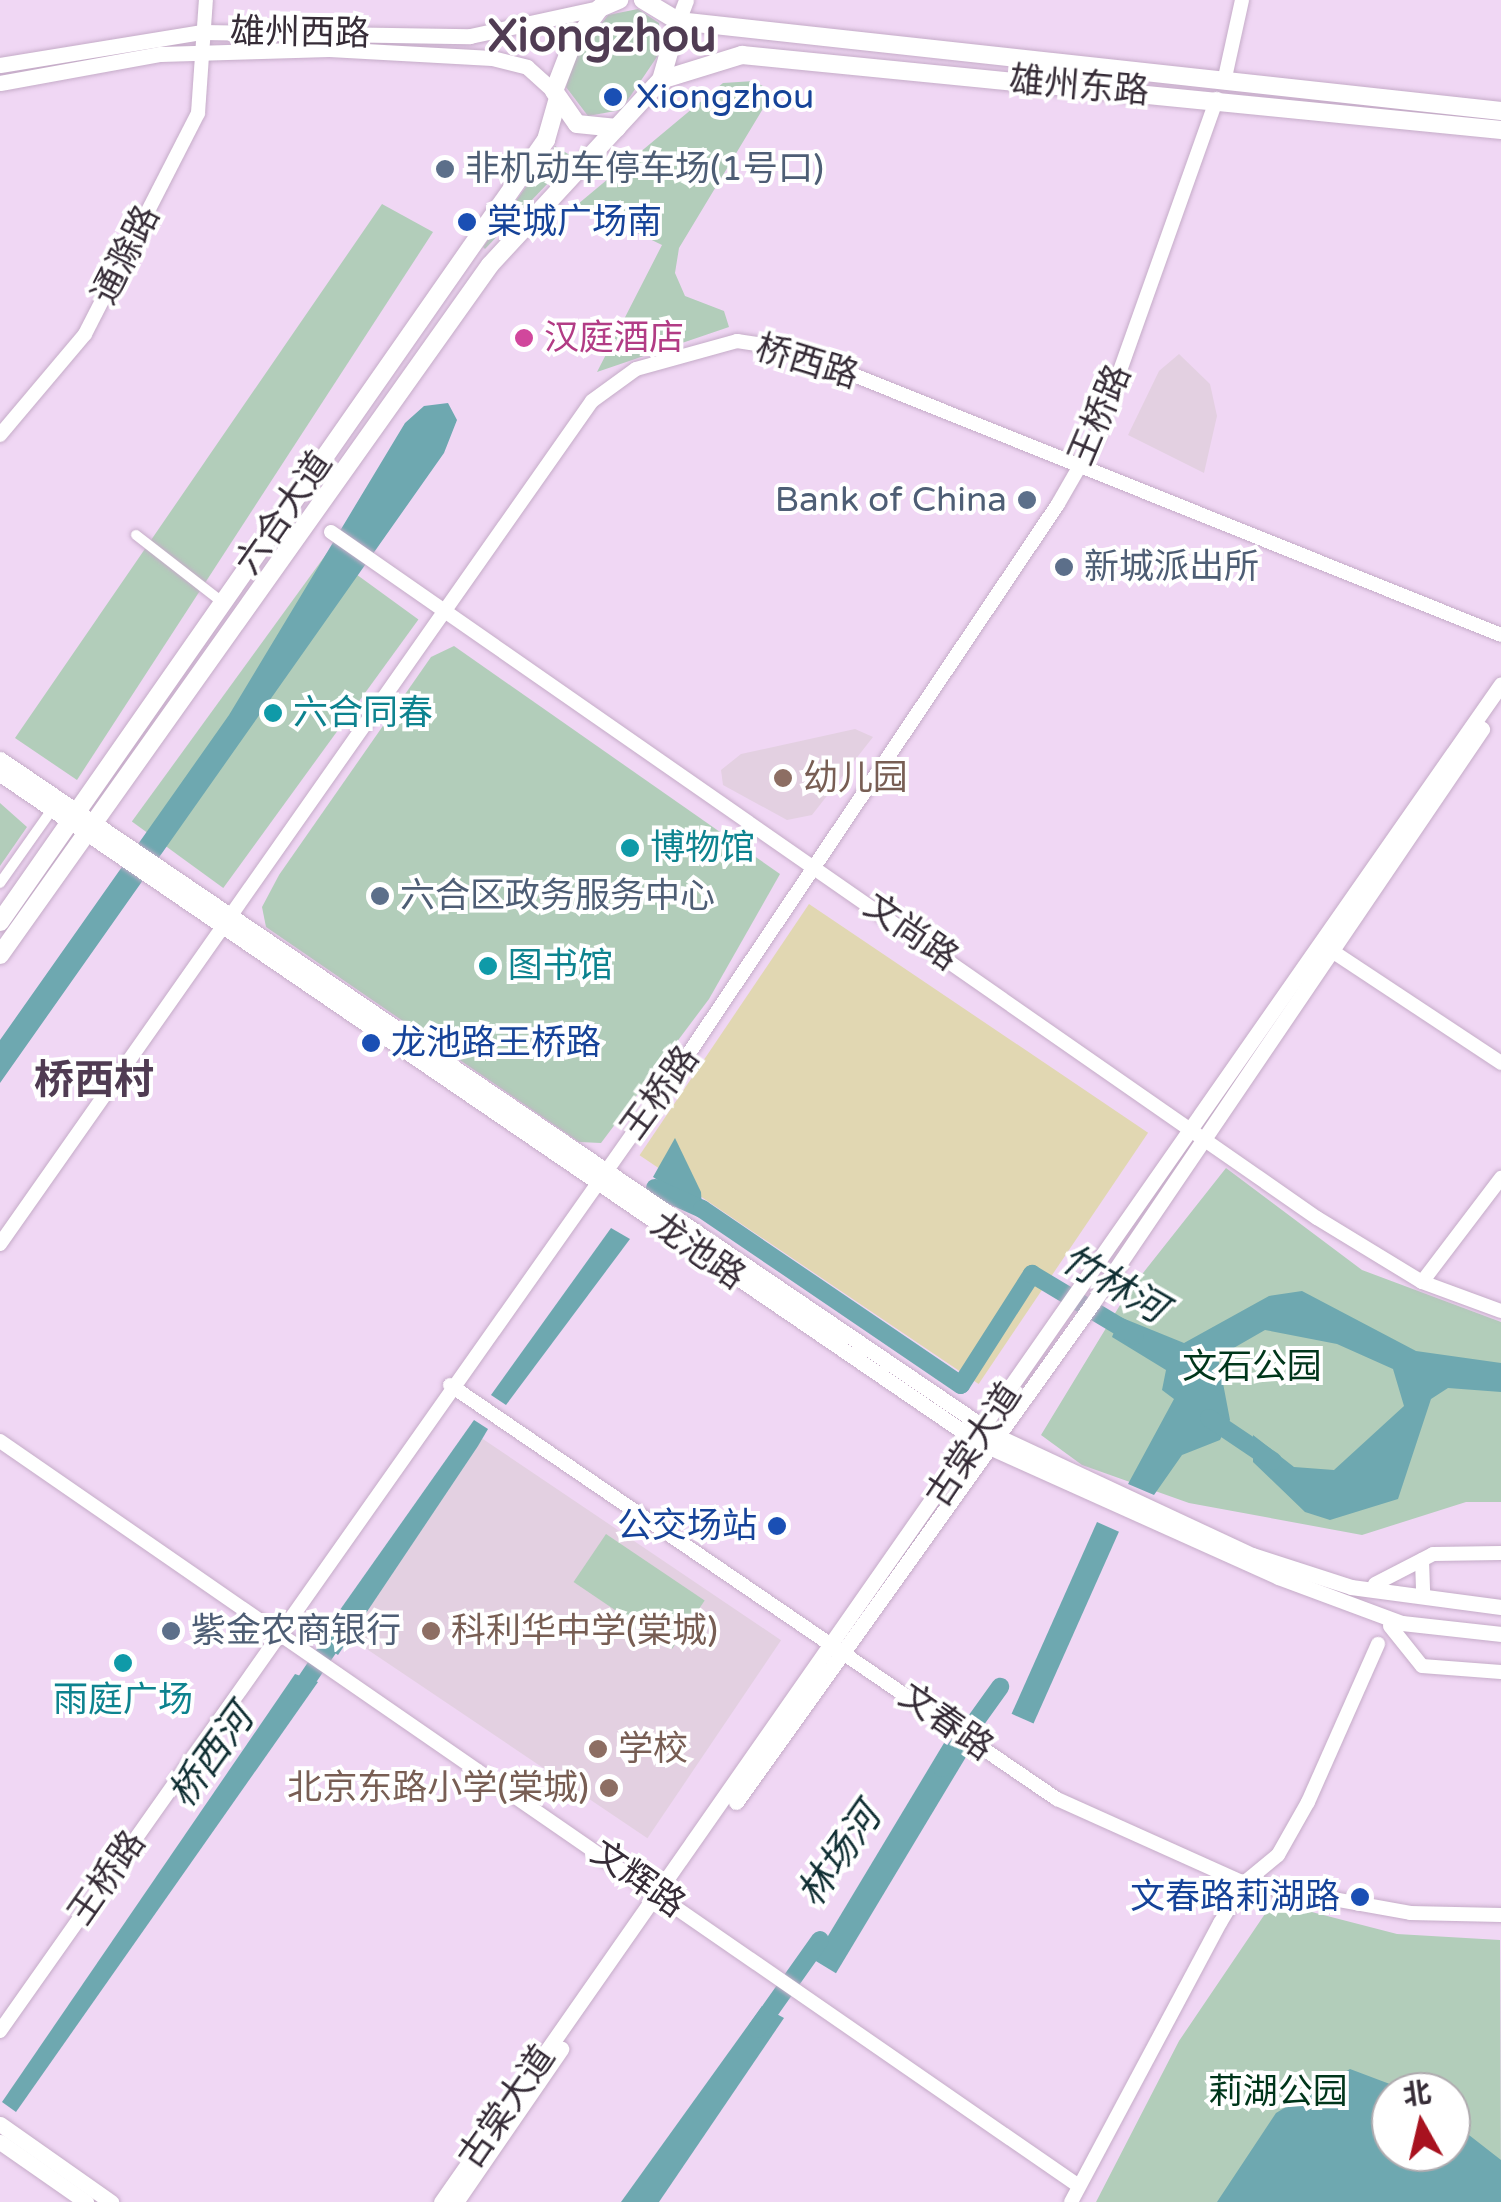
<!DOCTYPE html>
<meta charset="utf-8">
<style>
body{margin:0}
#map{position:relative;width:1501px;height:2202px;overflow:hidden;background:#f0d7f4;font-family:"Varela Round","Noto Sans SC",sans-serif}
div>[style]{position:absolute}
.education>*{inset:0;background:#e3d0e1;transform-origin:0 0}
.green>*{inset:0;background:#b2cdba;transform-origin:0 0}
.sand>*{inset:0;background:#e1d7b2;transform-origin:0 0}
.water>*{inset:0;background:#6ea8b0;transform-origin:0 0}
.river>*{height:18px;margin:-9px;padding:0 9px;transform-origin:9px;border-radius:9px;background:#6ea8b0}
.roads{filter:drop-shadow(0 0 2px #c5acc8) drop-shadow(0 0 2px #c5acc8)}
.minor>*{height:10px;margin:-5px;padding:0 5px;transform-origin:5px;border-radius:5px;background:#fff}
.tertiary>*{height:14px;margin:-7px;padding:0 7px;transform-origin:7px;border-radius:7px;background:#fff}
.secondary>*{height:15px;margin:-7.5px;padding:0 7.5px;transform-origin:7.5px;border-radius:7.5px;background:#fff}
.trunk>*{height:18px;margin:-9px;padding:0 9px;transform-origin:9px;border-radius:9px;background:#fff}
.dots>*{width:28px;height:28px;translate:-50% -50%;box-sizing:border-box;border:5px solid #fff;border-radius:50%}
span{translate:-50% -50%;white-space:nowrap;text-align:center;line-height:1.15;-webkit-text-stroke:8px #fff;paint-order:stroke}
.street-label{font-size:35px;color:#362c37}
.transit-label{font-size:35px;color:#164399}
.left{translate:0 -50%;text-align:left}
.right{translate:-100% -50%;text-align:right}
.service-label{font-size:35px;color:#4e5e75}
.hotel-label{font-size:35px;color:#b23c85}
.culture-label{font-size:35px;color:#0d838f}
.education-label{font-size:35px;color:#785e54}
.park-label{font-size:35px;color:#00361b}
.water-label{font-size:38px;color:#102f33;font-style:italic}
.quarter-label{font-size:40px;color:#503c53;font-weight:700}
.district-label{font-size:45px;color:#503c53;font-weight:700}
.north{position:absolute;left:1371px;top:2072px;width:100px;height:100px;box-sizing:border-box;background:#fff;border:2px solid #afabaf;border-radius:50%;rotate:352deg;font-size:28px;font-weight:700;line-height:40px;text-align:center;color:#362c37}
.north::after{content:'';display:block;margin:auto;width:35px;height:45px;background:#a8121f;clip-path:polygon(50% 0,100% 100%,50% 72%,0 100%)}
</style>
<div id="map">
<div class="education">
<i style="clip-path:polygon(1179px 354px,1210px 384px,1217px 416px,1204px 473px,1128px 435px,1159px 371px)"></i>
<i style="clip-path:polygon(855px 729px,873px 737px,812px 815px,787px 820px,723px 785px,721px 770px,741px 754px)"></i>
<i style="left:471px;top:1431px;width:374px;height:239px;rotate:34deg"></i>
</div>
<div class="green">
<i style="clip-path:polygon(638px 9px,659px 23px,661px 51px,621px 110px,588px 116px,566px 87px,574px 60px,608px 15px)"></i>
<i style="clip-path:polygon(754px 81px,773px 92px,679px 248px,675px 273px,685px 296px,724px 311px,729px 327px,597px 372px,662px 245px,578px 204px,723px 83px)"></i>
<i style="clip-path:polygon(555px 146px,573px 157px,485px 249px,483px 247px)"></i>
<i style="clip-path:polygon(382px 204px,433px 232px,77px 780px,15px 738px)"></i>
<i style="left:327px;top:553px;width:113px;height:332px;rotate:36deg"></i>
<i style="clip-path:polygon(454px 646px,780px 874px,709px 999px,601px 1143px,579px 1142px,266px 927px,262px 907px,279px 875px,431px 657px)"></i>
<i style="clip-path:polygon(0 803px,27px 827px,0 866px)"></i>
<i style="clip-path:polygon(1226px 1168px,1362px 1270px,1501px 1322px,1501px 1502px,1466px 1502px,1362px 1535px,1189px 1503px,1082px 1465px,1041px 1435px,1128px 1292px)"></i>
<i style="left:606px;top:1534px;width:119px;height:58px;rotate:34deg"></i>
<i style="clip-path:polygon(evenodd,1273px 1902px,1397px 1934px,1500px 1940px,1501px 2202px,1096px 2202px,1179px 2041px,1273px 1902px,1391px 2092px,1451px 2092px,1451px 2152px,1391px 2152px,1391px 2092px)"></i>
</div>
<div class="sand">
<i style="left:809px;top:904px;width:409px;height:303px;rotate:34deg"></i>
</div>
<div class="water">
<i style="clip-path:polygon(448px 403px,457px 420px,444px 453px,0 1083px,0 1040px,229px 715px,405px 423px,424px 406px)"></i>
<i style="clip-path:polygon(675px 1138px,701px 1192px,702px 1209px,653px 1177px)"></i>
<i style="clip-path:polygon(611px 1228px,630px 1239px,506px 1405px,491px 1395px)"></i>
<i style="clip-path:polygon(1302px 1291px,1416px 1351px,1501px 1363px,1501px 1392px,1448px 1388px,1431px 1399px,1398px 1499px,1330px 1520px,1305px 1512px,1253px 1462px,1253px 1435px,1294px 1467px,1334px 1470px,1404px 1406px,1393px 1369px,1337px 1344px,1265px 1330px,1218px 1357px,1230px 1420px,1220px 1440px,1182px 1455px,1154px 1495px,1128px 1484px,1174px 1399px,1162px 1390px,1166px 1370px,1112px 1337px,1120px 1317px,1184px 1343px,1269px 1296px)"></i>
<i style="clip-path:polygon(474px 1420px,488px 1429px,478px 1446px,338px 1655px,318px 1641px)"></i>
<i style="left:1097px;top:1522px;width:24px;height:210px;rotate:24deg"></i>
<i style="clip-path:polygon(295px 1674px,318px 1682px,16px 2112px,2px 2102px)"></i>
<i style="left:944px;top:1743px;width:26px;height:253px;rotate:31deg"></i>
<i style="clip-path:polygon(762px 2006px,784px 2018px,659px 2202px,621px 2202px)"></i>
<i style="clip-path:polygon(1350px 2069px,1411px 2092px,1391px 2092px,1391px 2152px,1451px 2152px,1451px 2121px,1501px 2160px,1501px 2202px,1217px 2202px,1276px 2113px)"></i>
</div>
<div class="river">
<i style="left:655px;top:1188px;width:51px;rotate:24.1deg"></i>
<i style="left:702px;top:1209px;width:313px;rotate:34.2deg"></i>
<i style="left:961px;top:1385px;width:132px;rotate:-57.4deg"></i>
<i style="left:1032px;top:1274px;width:120px;rotate:31deg"></i>
<i style="left:1209px;top:1418px;width:77px;rotate:33.9deg"></i>
<i style="left:296px;top:1696px;width:78px;rotate:-55.9deg"></i>
<i style="left:942px;top:1768px;width:100px;rotate:-54.4deg"></i>
<i style="left:757px;top:2029px;width:109px;rotate:-54.7deg"></i>
</div>
<div class="roads">
<div class="minor">
<i style="left:136px;top:535px;width:109px;rotate:37.9deg"></i>
<i style="left:0;top:883px;width:88px;rotate:-54.7deg"></i>
</div>
<div class="tertiary">
<i style="left:1224px;top:82px;width:84px;rotate:-77.6deg"></i>
<i style="left:0;top:435px;width:132px;rotate:-49.9deg"></i>
<i style="left:85px;top:334px;width:248px;rotate:-62.9deg"></i>
<i style="left:198px;top:113px;width:113px;rotate:-86deg"></i>
<i style="left:331px;top:532px;width:1201px;rotate:34.83deg"></i>
<i style="left:1317px;top:1218px;width:123px;rotate:31.4deg"></i>
<i style="left:1422px;top:1282px;width:84px;rotate:20.2deg"></i>
<i style="left:1332px;top:951px;width:203px;rotate:33.5deg"></i>
<i style="left:0;top:1244px;width:1030px;rotate:-54.92deg"></i>
<i style="left:592px;top:401px;width:54px;rotate:-36deg"></i>
<i style="left:636px;top:369px;width:105px;rotate:-15.5deg"></i>
<i style="left:737px;top:341px;width:53px;rotate:8.7deg"></i>
<i style="left:789px;top:349px;width:767px;rotate:21.88deg"></i>
<i style="left:1422px;top:1282px;width:131px;rotate:-52.8deg"></i>
<i style="left:450px;top:1385px;width:735px;rotate:34.3deg"></i>
<i style="left:1057px;top:1799px;width:205px;rotate:24.2deg"></i>
<i style="left:1244px;top:1883px;width:169px;rotate:10.2deg"></i>
<i style="left:1410px;top:1913px;width:91px;rotate:1.3deg"></i>
<i style="left:0;top:1441px;width:1308px;rotate:34.63deg"></i>
<i style="left:1422px;top:1560px;width:32px;rotate:88deg"></i>
<i style="left:1375px;top:1584px;width:65px;rotate:-27.3deg"></i>
<i style="left:1433px;top:1554px;width:68px;rotate:-0.8deg"></i>
<i style="left:1390px;top:1626px;width:51px;rotate:51.3deg"></i>
<i style="left:1422px;top:1666px;width:79px;rotate:4.3deg"></i>
<i style="left:0;top:2031px;width:1175px;rotate:-54.81deg"></i>
<i style="left:677px;top:1071px;width:683px;rotate:-56.1deg"></i>
<i style="left:1058px;top:504px;width:76px;rotate:-60.1deg"></i>
<i style="left:1096px;top:438px;width:360px;rotate:-70.4deg"></i>
<i style="left:1071px;top:2202px;width:316px;rotate:-61.9deg"></i>
<i style="left:1220px;top:1923px;width:47px;rotate:-59deg"></i>
<i style="left:1244px;top:1883px;width:44px;rotate:-39.5deg"></i>
<i style="left:1278px;top:1855px;width:61px;rotate:-60.5deg"></i>
<i style="left:1308px;top:1802px;width:173px;rotate:-66.1deg"></i>
</div>
<div class="secondary">
<i style="left:678px;top:21px;width:22px;rotate:-69deg"></i>
<i style="left:0;top:65px;width:205px;rotate:-9.3deg"></i>
<i style="left:202px;top:32px;width:268px;rotate:0.9deg"></i>
<i style="left:470px;top:36px;width:133px;rotate:-12.2deg"></i>
<i style="left:0;top:83px;width:163px;rotate:-10.3deg"></i>
<i style="left:160px;top:54px;width:169px;rotate:-1.7deg"></i>
<i style="left:329px;top:49px;width:163px;rotate:3.2deg"></i>
<i style="left:492px;top:58px;width:36px;rotate:14deg"></i>
<i style="left:527px;top:67px;width:36px;rotate:42deg"></i>
<i style="left:0;top:759px;width:1205px;rotate:34.18deg"></i>
<i style="left:997px;top:1436px;width:281px;rotate:25deg"></i>
<i style="left:1252px;top:1555px;width:104px;rotate:17.9deg"></i>
<i style="left:1351px;top:1587px;width:151px;rotate:7.6deg"></i>
<i style="left:0;top:774px;width:1184px;rotate:34.33deg"></i>
<i style="left:978px;top:1442px;width:329px;rotate:24.2deg"></i>
<i style="left:1278px;top:1577px;width:132px;rotate:20.4deg"></i>
<i style="left:1402px;top:1623px;width:100px;rotate:6.3deg"></i>
<i style="left:736px;top:1802px;width:612px;rotate:-54.44deg"></i>
<i style="left:1092px;top:1304px;width:695px;rotate:-55.85deg"></i>
<i style="left:0;top:2124px;width:136px;rotate:35.1deg"></i>
<i style="left:0;top:2142px;width:105px;rotate:34.9deg"></i>
<i style="left:441px;top:2202px;width:1851px;rotate:-55.07deg"></i>
<i style="left:456px;top:2202px;width:186px;rotate:-55.5deg"></i>
</div>
<div class="trunk">
<i style="left:678px;top:21px;width:828px;rotate:6.24deg"></i>
<i style="left:661px;top:80px;width:85px;rotate:-17.2deg"></i>
<i style="left:742px;top:55px;width:763px;rotate:5.64deg"></i>
<i style="left:617px;top:128px;width:40px;rotate:-174.3deg"></i>
<i style="left:577px;top:124px;width:40px;rotate:-124.9deg"></i>
<i style="left:554px;top:91px;width:47px;rotate:-68.9deg"></i>
<i style="left:571px;top:47px;width:49px;rotate:-53.4deg"></i>
<i style="left:600px;top:8px;width:21px;rotate:-23deg"></i>
<i style="left:0;top:922px;width:954px;rotate:-55.08deg"></i>
<i style="left:546px;top:140px;width:44px;rotate:-74.1deg"></i>
<i style="left:0;top:955px;width:846px;rotate:-54.62deg"></i>
<i style="left:490px;top:265px;width:252px;rotate:-47.3deg"></i>
<i style="left:661px;top:80px;width:61px;rotate:-73.9deg"></i>
<i style="left:678px;top:21px;width:41px;rotate:-149deg"></i>
</div>
</div>
<div class="dots">
<i style="left:613px;top:97px;background:#1a4fb4"></i>
<i style="left:445px;top:169px;background:#5c6f8a"></i>
<i style="left:467px;top:222px;background:#1a4fb4"></i>
<i style="left:524px;top:338px;background:#d1479c"></i>
<i style="left:1027px;top:500px;background:#5c6f8a"></i>
<i style="left:1064px;top:567px;background:#5c6f8a"></i>
<i style="left:273px;top:713px;background:#0f9aa8"></i>
<i style="left:783px;top:778px;background:#8d6e63"></i>
<i style="left:630px;top:848px;background:#0f9aa8"></i>
<i style="left:380px;top:896px;background:#5c6f8a"></i>
<i style="left:488px;top:966px;background:#0f9aa8"></i>
<i style="left:371px;top:1043px;background:#1a4fb4"></i>
<i style="left:777px;top:1526px;background:#1a4fb4"></i>
<i style="left:171px;top:1631px;background:#5c6f8a"></i>
<i style="left:431px;top:1631px;background:#8d6e63"></i>
<i style="left:123px;top:1663px;background:#0f9aa8"></i>
<i style="left:598px;top:1749px;background:#8d6e63"></i>
<i style="left:609px;top:1788px;background:#8d6e63"></i>
<i style="left:1360px;top:1897px;background:#1a4fb4"></i>
</div>
<div class="street-label">
<span style="left:300px;top:33px;rotate:1deg">雄州西路</span>
<span style="left:1079px;top:86px;rotate:5deg">雄州东路</span>
<span style="left:126px;top:255px;rotate:-63deg">通滁路</span>
<span style="left:807px;top:362px;rotate:17deg">桥西路</span>
<span style="left:1100px;top:415px;rotate:-67deg">王桥路</span>
<span style="left:284px;top:513px;rotate:-55deg">六合大道</span>
<span style="left:911px;top:932px;rotate:35deg">文尚路</span>
<span style="left:660px;top:1093px;rotate:-54deg">王桥路</span>
<span style="left:698px;top:1251px;rotate:35deg">龙池路</span>
<span style="left:974px;top:1445px;rotate:-56deg">古棠大道</span>
<span style="left:946px;top:1722px;rotate:35deg">文春路</span>
<span style="left:107px;top:1878px;rotate:-55deg">王桥路</span>
<span style="left:638px;top:1879px;rotate:35deg">文辉路</span>
<span style="left:507px;top:2107px;rotate:-55deg">古棠大道</span>
</div>
<div class="transit-label">
<span class="left" style="left:636px;top:97px">Xiongzhou</span>
<span class="left" style="left:487px;top:222px">棠城广场南</span>
<span class="left" style="left:391px;top:1043px">龙池路王桥路</span>
<span class="right" style="left:757px;top:1526px">公交场站</span>
<span class="right" style="left:1340px;top:1897px">文春路莉湖路</span>
</div>
<div class="service-label">
<span class="left" style="left:465px;top:169px">非机动车停车场(1号口)</span>
<span class="right" style="left:1007px;top:500px">Bank of China</span>
<span class="left" style="left:1084px;top:567px">新城派出所</span>
<span class="left" style="left:400px;top:896px">六合区政务服务中心</span>
<span class="left" style="left:191px;top:1631px">紫金农商银行</span>
</div>
<div class="hotel-label">
<span class="left" style="left:544px;top:338px">汉庭酒店</span>
</div>
<div class="culture-label">
<span class="left" style="left:293px;top:713px">六合同春</span>
<span class="left" style="left:650px;top:848px">博物馆</span>
<span class="left" style="left:508px;top:966px">图书馆</span>
<span style="left:123px;top:1700px">雨庭广场</span>
</div>
<div class="education-label">
<span class="left" style="left:803px;top:778px">幼儿园</span>
<span class="left" style="left:451px;top:1631px">科利华中学(棠城)</span>
<span class="left" style="left:618px;top:1749px">学校</span>
<span class="right" style="left:589px;top:1788px">北京东路小学(棠城)</span>
</div>
<div class="park-label">
<span style="left:1252px;top:1367px">文石公园</span>
<span style="left:1278px;top:2092px">莉湖公园</span>
</div>
<div class="water-label">
<span style="left:1113px;top:1285px;rotate:30deg">竹林河</span>
<span style="left:212px;top:1757px;rotate:-54deg">桥西河</span>
<span style="left:840px;top:1856px;rotate:-55deg">林场河</span>
</div>
<div class="quarter-label">
<span style="left:94px;top:1080px">桥西村</span>
</div>
<div class="district-label">
<span style="left:602px;top:38px">Xiongzhou</span>
</div>
<div class="north">北</div>
</div>
